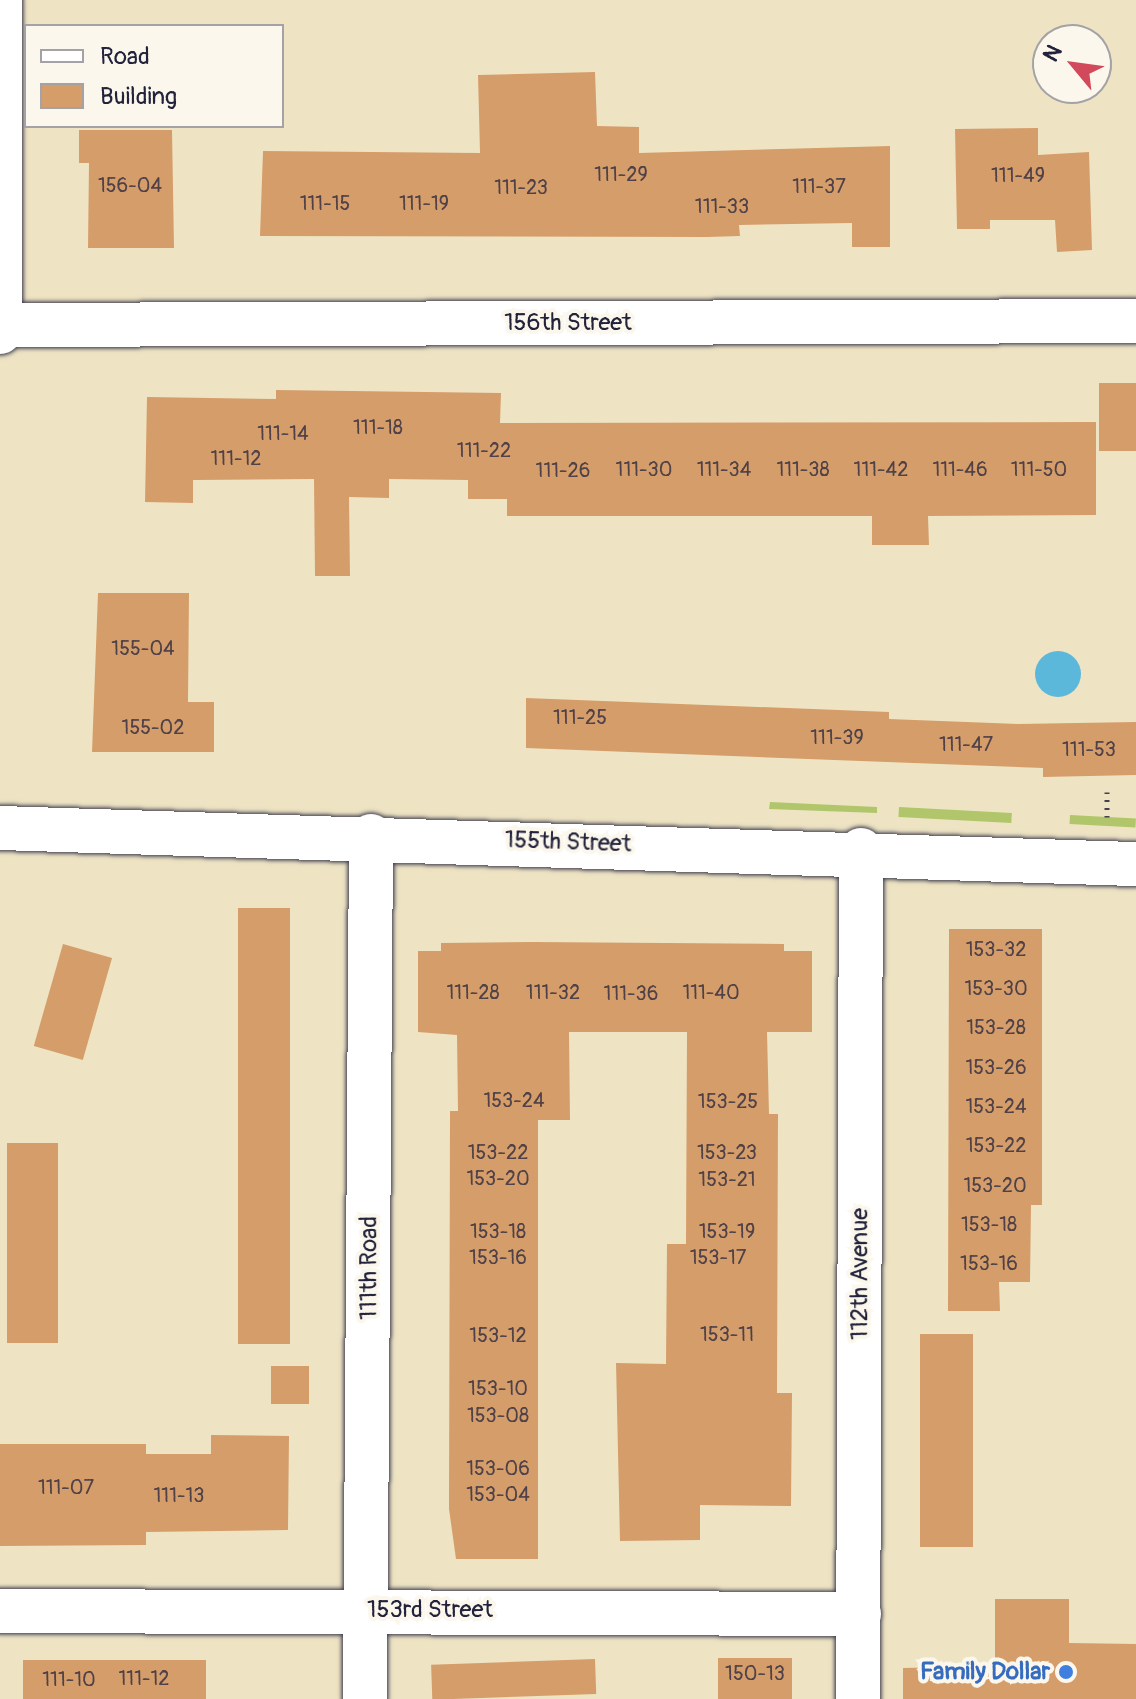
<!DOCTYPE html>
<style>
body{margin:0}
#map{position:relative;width:1136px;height:1699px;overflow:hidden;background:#eee4c4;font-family:Pangolin,sans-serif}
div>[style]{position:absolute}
.green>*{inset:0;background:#b1c66a;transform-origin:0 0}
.water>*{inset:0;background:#5cb8da}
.round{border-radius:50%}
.building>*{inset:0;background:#d59d6a;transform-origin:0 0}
.path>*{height:5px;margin-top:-2.5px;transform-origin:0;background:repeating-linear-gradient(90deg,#413f50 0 2px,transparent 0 8px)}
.roads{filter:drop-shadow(0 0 2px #413f50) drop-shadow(0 0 2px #413f50)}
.street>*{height:44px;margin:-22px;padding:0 22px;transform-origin:22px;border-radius:22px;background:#fff}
.dots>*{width:22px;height:22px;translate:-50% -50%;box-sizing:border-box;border:4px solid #fbf7ec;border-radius:50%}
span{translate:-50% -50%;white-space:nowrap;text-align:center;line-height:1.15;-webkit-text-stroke:8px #fbf7ec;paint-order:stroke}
.number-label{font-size:20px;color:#4f4147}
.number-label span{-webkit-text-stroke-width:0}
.street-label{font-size:24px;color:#22223b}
.shop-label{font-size:24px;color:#366cbe;font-weight:700}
.right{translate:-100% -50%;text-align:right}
.legend{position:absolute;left:24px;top:24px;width:260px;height:104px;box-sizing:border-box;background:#fbf7ec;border:2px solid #a4a2a5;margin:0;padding:10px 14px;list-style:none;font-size:24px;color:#22223b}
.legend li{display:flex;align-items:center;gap:16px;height:40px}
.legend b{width:40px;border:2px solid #a4a2a5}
.north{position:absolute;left:1032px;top:24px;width:80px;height:80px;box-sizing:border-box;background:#fbf7ec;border:2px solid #a4a2a5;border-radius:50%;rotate:299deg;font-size:22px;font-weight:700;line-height:32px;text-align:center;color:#22223b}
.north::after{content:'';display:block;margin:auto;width:28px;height:36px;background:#d1495b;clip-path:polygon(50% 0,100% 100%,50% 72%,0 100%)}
</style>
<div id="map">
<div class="green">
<i style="clip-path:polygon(770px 802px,877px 807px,877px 813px,769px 809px)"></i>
<i style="left:899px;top:807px;width:113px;height:10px;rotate:3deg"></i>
<i style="left:1070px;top:815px;width:66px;height:9px;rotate:3deg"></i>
</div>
<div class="water">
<i class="round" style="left:1035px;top:651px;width:46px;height:46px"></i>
</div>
<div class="building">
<i style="clip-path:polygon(595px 72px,597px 126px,639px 127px,639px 153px,890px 146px,890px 247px,852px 247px,852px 223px,739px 225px,740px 236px,707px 237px,260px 236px,263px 151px,480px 153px,478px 75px)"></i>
<i style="clip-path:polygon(1038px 128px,1038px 155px,1089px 152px,1092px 250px,1057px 252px,1055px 220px,990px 220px,990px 229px,957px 229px,955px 129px)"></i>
<i style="clip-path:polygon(79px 130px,172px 130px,174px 248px,88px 248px,89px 163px,79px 163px)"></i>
<i style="left:1136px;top:383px;width:68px;height:37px;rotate:90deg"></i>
<i style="clip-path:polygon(276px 390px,501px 393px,500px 423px,1096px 422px,1096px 515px,928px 516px,929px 545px,872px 545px,872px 516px,507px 516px,507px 499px,468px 499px,468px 480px,389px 479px,389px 498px,349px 497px,350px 576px,315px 576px,314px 479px,193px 480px,193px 503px,145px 502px,147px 397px,276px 399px)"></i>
<i style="clip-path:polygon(98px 593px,189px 593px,188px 702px,214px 702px,214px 752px,92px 752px)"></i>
<i style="clip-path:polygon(526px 698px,889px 712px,889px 719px,1018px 724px,1136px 722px,1136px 775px,1043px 777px,1043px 768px,526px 748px)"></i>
<i style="left:238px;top:908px;width:52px;height:436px"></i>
<i style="clip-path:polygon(949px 929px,1042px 929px,1042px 1205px,1031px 1205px,1030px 1282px,999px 1282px,1000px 1311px,948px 1311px)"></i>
<i style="clip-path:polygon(533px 942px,784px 944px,784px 951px,812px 951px,812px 1032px,767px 1032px,769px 1114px,778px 1114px,777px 1393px,792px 1393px,791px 1506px,700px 1505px,700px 1540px,620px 1541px,616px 1363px,666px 1364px,667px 1244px,686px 1244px,687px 1032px,569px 1032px,570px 1120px,538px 1120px,538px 1559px,456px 1559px,449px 1509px,450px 1111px,458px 1111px,457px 1035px,418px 1032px,418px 951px,441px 951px,441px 943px)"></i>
<i style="left:63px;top:944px;width:51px;height:106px;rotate:16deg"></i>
<i style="left:7px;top:1143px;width:51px;height:200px"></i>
<i style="left:920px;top:1334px;width:53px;height:213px"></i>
<i style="left:271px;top:1366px;width:38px;height:38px"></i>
<i style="clip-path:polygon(211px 1435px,289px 1436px,288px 1530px,146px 1532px,146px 1545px,0 1546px,0 1444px,146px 1444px,146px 1454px,211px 1454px)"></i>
<i style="clip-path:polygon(995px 1599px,1069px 1599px,1069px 1643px,1136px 1644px,1136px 1699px,903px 1699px,903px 1668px,995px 1666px)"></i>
<i style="left:718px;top:1658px;width:74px;height:41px"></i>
<i style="left:595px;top:1659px;width:35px;height:164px;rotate:88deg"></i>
<i style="left:23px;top:1660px;width:183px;height:39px"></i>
</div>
<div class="path">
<i style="left:1107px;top:817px;width:25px;rotate:-90deg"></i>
</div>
<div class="roads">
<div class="street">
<i style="left:0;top:325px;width:1136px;rotate:-0.2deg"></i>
<i style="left:0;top:332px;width:332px;rotate:-90deg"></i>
<i style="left:0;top:828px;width:1137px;rotate:1.82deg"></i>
<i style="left:0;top:1611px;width:859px;rotate:0.2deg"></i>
<i style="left:365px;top:1699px;width:863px;rotate:-89.6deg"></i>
<i style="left:858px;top:1699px;width:849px;rotate:-89.8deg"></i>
</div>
</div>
<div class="dots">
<i style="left:1066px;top:1672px;background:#3f7fe0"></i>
</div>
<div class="number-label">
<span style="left:621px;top:174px">111-29</span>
<span style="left:1018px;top:175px">111-49</span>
<span style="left:130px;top:185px">156-04</span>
<span style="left:819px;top:186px">111-37</span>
<span style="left:521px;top:187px">111-23</span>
<span style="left:325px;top:203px">111-15</span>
<span style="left:424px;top:203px">111-19</span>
<span style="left:722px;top:206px">111-33</span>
<span style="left:378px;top:427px">111-18</span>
<span style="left:283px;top:433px">111-14</span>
<span style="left:484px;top:450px">111-22</span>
<span style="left:236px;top:458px">111-12</span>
<span style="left:644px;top:469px">111-30</span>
<span style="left:724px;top:469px">111-34</span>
<span style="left:803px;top:469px">111-38</span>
<span style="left:881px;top:469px">111-42</span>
<span style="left:960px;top:469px">111-46</span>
<span style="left:1039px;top:469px">111-50</span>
<span style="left:563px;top:470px">111-26</span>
<span style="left:143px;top:648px">155-04</span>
<span style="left:580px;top:717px">111-25</span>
<span style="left:153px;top:727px">155-02</span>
<span style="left:837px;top:737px">111-39</span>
<span style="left:966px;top:744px">111-47</span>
<span style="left:1089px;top:749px">111-53</span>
<span style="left:996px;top:949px">153-32</span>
<span style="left:996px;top:988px">153-30</span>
<span style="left:473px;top:992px">111-28</span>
<span style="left:553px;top:992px">111-32</span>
<span style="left:711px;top:992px">111-40</span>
<span style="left:631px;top:993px">111-36</span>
<span style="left:996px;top:1027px">153-28</span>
<span style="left:996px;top:1067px">153-26</span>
<span style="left:514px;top:1100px">153-24</span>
<span style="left:728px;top:1101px">153-25</span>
<span style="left:996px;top:1106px">153-24</span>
<span style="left:996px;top:1145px">153-22</span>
<span style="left:498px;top:1152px">153-22</span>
<span style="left:727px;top:1152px">153-23</span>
<span style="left:498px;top:1178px">153-20</span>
<span style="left:727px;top:1179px">153-21</span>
<span style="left:995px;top:1185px">153-20</span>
<span style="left:989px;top:1224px">153-18</span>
<span style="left:498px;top:1231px">153-18</span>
<span style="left:727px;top:1231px">153-19</span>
<span style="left:498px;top:1257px">153-16</span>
<span style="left:718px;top:1257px">153-17</span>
<span style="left:989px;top:1263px">153-16</span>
<span style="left:727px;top:1334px">153-11</span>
<span style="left:498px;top:1335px">153-12</span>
<span style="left:498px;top:1388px">153-10</span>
<span style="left:498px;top:1415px">153-08</span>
<span style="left:498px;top:1468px">153-06</span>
<span style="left:66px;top:1487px">111-07</span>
<span style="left:498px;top:1494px">153-04</span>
<span style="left:179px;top:1495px">111-13</span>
<span style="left:755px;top:1673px">150-13</span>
<span style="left:144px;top:1678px">111-12</span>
<span style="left:69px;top:1679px">111-10</span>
</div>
<div class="street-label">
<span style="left:568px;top:323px">156th Street</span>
<span style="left:568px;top:842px;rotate:2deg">155th Street</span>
<span style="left:369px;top:1268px;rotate:-90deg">111th Road</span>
<span style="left:860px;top:1274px;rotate:-90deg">112th Avenue</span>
<span style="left:430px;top:1610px">153rd Street</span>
</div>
<div class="shop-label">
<span class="right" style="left:1050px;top:1672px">Family Dollar</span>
</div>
<ul class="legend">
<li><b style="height:10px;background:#fff"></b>Road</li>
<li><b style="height:22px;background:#d59d6a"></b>Building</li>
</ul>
<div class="north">N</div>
</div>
